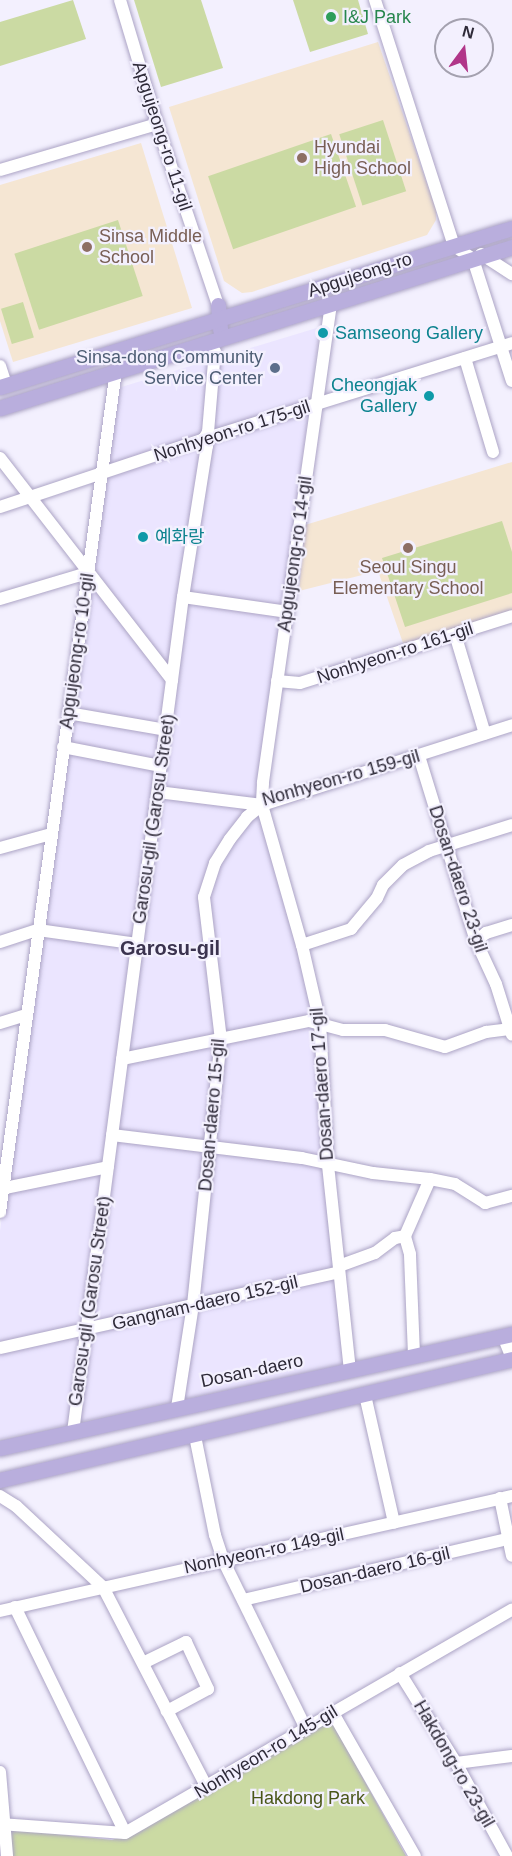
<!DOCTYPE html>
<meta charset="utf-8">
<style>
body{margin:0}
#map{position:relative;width:512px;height:1856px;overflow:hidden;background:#f3f0fe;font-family:Helvetica,"Noto Sans KR",sans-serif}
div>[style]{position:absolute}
.built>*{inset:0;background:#ebe5ff}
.education>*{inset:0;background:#f5e6d3}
.green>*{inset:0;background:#cbdaa3;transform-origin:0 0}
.roads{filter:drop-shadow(0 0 2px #aca4c5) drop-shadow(0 0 2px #aca4c5)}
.minor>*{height:12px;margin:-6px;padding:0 6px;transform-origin:6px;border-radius:6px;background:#fff}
.major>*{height:15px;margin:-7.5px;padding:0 7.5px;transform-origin:7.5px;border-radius:7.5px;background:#b9aedd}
.dots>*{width:16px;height:16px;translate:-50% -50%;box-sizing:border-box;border:3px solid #f3f0fe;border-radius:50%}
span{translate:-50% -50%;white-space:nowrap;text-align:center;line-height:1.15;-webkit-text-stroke:4.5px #f3f0fe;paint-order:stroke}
.leisure-label{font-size:18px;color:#27864d}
.left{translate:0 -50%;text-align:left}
.street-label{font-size:18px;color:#2e2a38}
.education-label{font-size:18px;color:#785e54}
.culture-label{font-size:18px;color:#0d838f}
.right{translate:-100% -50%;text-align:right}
.service-label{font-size:18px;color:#4e5e75}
.park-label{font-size:18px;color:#4a5719}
.neighbourhood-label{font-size:20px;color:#3b334f;font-weight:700}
.north{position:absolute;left:434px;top:18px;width:60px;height:60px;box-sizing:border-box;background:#f3f0fe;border:2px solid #a4a1af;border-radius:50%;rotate:15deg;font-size:16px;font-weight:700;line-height:24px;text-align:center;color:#2e2a38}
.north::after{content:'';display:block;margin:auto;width:21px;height:27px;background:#b13689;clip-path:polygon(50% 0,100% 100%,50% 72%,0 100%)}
</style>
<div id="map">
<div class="built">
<i style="clip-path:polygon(320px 327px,256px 797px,311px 995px,345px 1365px,0 1439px,0 1231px,118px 388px)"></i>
</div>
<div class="education">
<i style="clip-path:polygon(378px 42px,436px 210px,436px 220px,427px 235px,252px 292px,242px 293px,224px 281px,169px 107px)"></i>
<i style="clip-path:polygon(141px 143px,192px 308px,13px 362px,0 321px,0 185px)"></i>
<i style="clip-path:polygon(512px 462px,512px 613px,404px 646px,378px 571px,299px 591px,305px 525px)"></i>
</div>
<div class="green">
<i style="clip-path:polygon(73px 0,86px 39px,0 66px,0 22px)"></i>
<i style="clip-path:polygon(134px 0,201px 0,223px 68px,161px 87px)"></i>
<i style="clip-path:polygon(293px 0,358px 0,368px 34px,310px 52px)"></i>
<i style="left:383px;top:120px;width:75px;height:46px;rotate:72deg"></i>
<i style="left:331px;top:134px;width:77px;height:130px;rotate:71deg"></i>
<i style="left:118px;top:220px;width:80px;height:109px;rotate:72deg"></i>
<i style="left:23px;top:302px;width:37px;height:23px;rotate:73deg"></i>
<i style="clip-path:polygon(502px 521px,512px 552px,512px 593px,405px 627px,382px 558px)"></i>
<i style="clip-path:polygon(330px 1718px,406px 1856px,12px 1856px,10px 1829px,112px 1840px,145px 1828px)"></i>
</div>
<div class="roads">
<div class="minor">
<i style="left:120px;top:0;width:139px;rotate:73.3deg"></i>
<i style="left:160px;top:133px;width:182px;rotate:71.4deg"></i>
<i style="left:375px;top:0;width:258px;rotate:72.2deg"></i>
<i style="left:0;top:170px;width:164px;rotate:-16.3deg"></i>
<i style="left:454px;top:246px;width:23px;rotate:34deg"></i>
<i style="left:473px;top:259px;width:128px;rotate:72.3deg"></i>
<i style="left:481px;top:254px;width:37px;rotate:33deg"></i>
<i style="left:331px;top:304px;width:484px;rotate:98.1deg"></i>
<i style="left:263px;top:783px;width:22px;rotate:93deg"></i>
<i style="left:262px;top:805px;width:146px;rotate:74.1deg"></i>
<i style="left:302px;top:945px;width:80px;rotate:77deg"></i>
<i style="left:320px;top:1023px;width:142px;rotate:86.8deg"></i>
<i style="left:328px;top:1165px;width:206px;rotate:83.9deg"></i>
<i style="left:465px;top:358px;width:98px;rotate:73.4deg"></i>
<i style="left:0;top:366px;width:20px;rotate:72deg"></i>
<i style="left:0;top:458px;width:281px;rotate:52.2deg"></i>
<i style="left:0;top:507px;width:215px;rotate:-18.4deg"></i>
<i style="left:204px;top:439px;width:323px;rotate:-17.3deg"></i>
<i style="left:183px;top:597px;width:106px;rotate:8.1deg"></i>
<i style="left:0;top:599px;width:91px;rotate:-16.6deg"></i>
<i style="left:455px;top:634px;width:104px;rotate:73.3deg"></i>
<i style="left:277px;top:681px;width:23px;rotate:5deg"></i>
<i style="left:300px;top:683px;width:222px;rotate:-17.5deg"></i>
<i style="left:68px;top:713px;width:99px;rotate:9.8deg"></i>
<i style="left:63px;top:747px;width:100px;rotate:11deg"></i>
<i style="left:419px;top:756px;width:194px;rotate:72.9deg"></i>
<i style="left:476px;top:941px;width:47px;rotate:65.1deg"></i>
<i style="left:496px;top:984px;width:53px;rotate:72.6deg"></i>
<i style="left:158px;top:792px;width:105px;rotate:7.1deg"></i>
<i style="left:262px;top:805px;width:262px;rotate:-17.7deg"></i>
<i style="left:0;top:848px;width:53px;rotate:-15.4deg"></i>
<i style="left:476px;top:941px;width:13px;rotate:-39deg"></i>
<i style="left:486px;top:933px;width:27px;rotate:-17deg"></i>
<i style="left:0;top:942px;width:40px;rotate:-18deg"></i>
<i style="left:38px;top:930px;width:100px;rotate:8deg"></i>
<i style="left:302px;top:945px;width:52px;rotate:-18.1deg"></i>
<i style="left:351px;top:929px;width:40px;rotate:-50deg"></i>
<i style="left:377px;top:898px;width:14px;rotate:-65deg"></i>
<i style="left:383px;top:885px;width:28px;rotate:-45deg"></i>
<i style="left:403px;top:865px;width:30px;rotate:-28deg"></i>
<i style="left:429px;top:851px;width:87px;rotate:-17.4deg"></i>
<i style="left:0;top:1023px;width:28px;rotate:-17deg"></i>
<i style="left:122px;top:1059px;width:191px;rotate:-11.5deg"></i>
<i style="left:309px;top:1021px;width:35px;rotate:15deg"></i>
<i style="left:343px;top:1030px;width:42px"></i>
<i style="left:385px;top:1030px;width:62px;rotate:15.8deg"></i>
<i style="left:445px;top:1047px;width:44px;rotate:-20.1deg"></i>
<i style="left:486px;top:1032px;width:26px;rotate:-7deg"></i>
<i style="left:112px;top:1135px;width:191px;rotate:6.9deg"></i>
<i style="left:302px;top:1158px;width:73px;rotate:11.9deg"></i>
<i style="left:373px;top:1173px;width:57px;rotate:6deg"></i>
<i style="left:430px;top:1179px;width:25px;rotate:11deg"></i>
<i style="left:455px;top:1184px;width:36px;rotate:32deg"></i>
<i style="left:485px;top:1203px;width:28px;rotate:-15deg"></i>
<i style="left:0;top:1189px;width:110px;rotate:-11.5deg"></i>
<i style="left:0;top:1212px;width:849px;rotate:-82.15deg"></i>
<i style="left:339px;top:1266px;width:38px;rotate:-20deg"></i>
<i style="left:375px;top:1253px;width:25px;rotate:-37deg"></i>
<i style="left:395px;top:1238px;width:10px;rotate:-11deg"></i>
<i style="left:503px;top:1336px;width:24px;rotate:68deg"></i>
<i style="left:0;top:1348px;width:347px;rotate:-12.6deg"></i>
<i style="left:414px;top:1355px;width:101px;rotate:-92.3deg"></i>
<i style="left:410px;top:1254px;width:19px;rotate:-106deg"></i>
<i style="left:405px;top:1236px;width:62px;rotate:-66.3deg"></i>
<i style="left:365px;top:1395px;width:131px;rotate:77.2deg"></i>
<i style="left:177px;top:1408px;width:104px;rotate:-81.2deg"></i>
<i style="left:193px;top:1305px;width:266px;rotate:-84deg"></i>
<i style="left:221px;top:1040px;width:144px;rotate:-96.8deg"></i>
<i style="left:204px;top:897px;width:36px;rotate:-72deg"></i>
<i style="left:215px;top:863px;width:28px;rotate:-58deg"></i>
<i style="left:230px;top:839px;width:28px;rotate:-52deg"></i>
<i style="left:247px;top:817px;width:19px;rotate:-39deg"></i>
<i style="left:73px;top:1432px;width:842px;rotate:-82.5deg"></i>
<i style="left:183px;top:597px;width:153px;rotate:-81deg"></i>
<i style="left:207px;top:446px;width:8px;rotate:-113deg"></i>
<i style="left:204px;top:439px;width:8px;rotate:-60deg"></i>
<i style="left:208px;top:432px;width:81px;rotate:-85.1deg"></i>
<i style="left:195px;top:1436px;width:101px;rotate:78.6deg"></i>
<i style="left:215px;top:1535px;width:26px;rotate:72deg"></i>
<i style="left:223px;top:1560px;width:188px;rotate:63.8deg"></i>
<i style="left:0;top:1496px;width:19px;rotate:32deg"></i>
<i style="left:16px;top:1506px;width:119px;rotate:43deg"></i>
<i style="left:103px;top:1587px;width:226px;rotate:62.6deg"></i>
<i style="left:500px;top:1498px;width:59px;rotate:78.3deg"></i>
<i style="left:243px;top:1600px;width:272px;rotate:-13deg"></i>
<i style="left:15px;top:1607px;width:251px;rotate:64deg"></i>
<i style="left:0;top:1611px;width:525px;rotate:-12.66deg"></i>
<i style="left:143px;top:1663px;width:48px;rotate:-26deg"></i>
<i style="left:186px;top:1642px;width:52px;rotate:64.9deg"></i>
<i style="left:208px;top:1689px;width:47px;rotate:151.8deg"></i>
<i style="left:400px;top:1673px;width:106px;rotate:58.1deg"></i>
<i style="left:456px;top:1763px;width:106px;rotate:61.3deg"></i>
<i style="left:333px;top:1713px;width:165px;rotate:60.2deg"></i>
<i style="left:456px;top:1763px;width:56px;rotate:-7.1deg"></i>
<i style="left:0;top:1772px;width:84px;rotate:85.2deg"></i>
<i style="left:0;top:1824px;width:125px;rotate:4.1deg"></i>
<i style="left:125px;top:1833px;width:447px;rotate:-30deg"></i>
</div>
<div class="major">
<i style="left:218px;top:305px;width:25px;rotate:85deg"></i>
<i style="left:0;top:387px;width:536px;rotate:-17.25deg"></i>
<i style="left:0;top:408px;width:537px;rotate:-17.46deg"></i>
<i style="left:0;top:1448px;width:525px;rotate:-12.55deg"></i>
<i style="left:0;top:1480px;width:526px;rotate:-13.3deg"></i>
</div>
</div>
<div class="dots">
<i style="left:331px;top:17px;background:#2e9e5b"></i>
<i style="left:302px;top:158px;background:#8d6e63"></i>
<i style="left:87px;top:247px;background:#8d6e63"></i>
<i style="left:323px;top:333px;background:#0f9aa8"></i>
<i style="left:275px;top:368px;background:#5c6f8a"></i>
<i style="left:429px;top:396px;background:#0f9aa8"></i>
<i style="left:143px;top:537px;background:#0f9aa8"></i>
<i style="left:408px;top:548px;background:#8d6e63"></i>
</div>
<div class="leisure-label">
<span class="left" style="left:343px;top:17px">I&amp;J Park</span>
</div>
<div class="street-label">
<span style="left:162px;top:136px;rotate:72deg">Apgujeong-ro 11-gil</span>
<span style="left:360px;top:275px;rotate:-18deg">Apgujeong-ro</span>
<span style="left:232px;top:431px;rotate:-18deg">Nonhyeon-ro 175-gil</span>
<span style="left:295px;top:554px;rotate:-82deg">Apgujeong-ro 14-gil</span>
<span style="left:77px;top:651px;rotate:-82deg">Apgujeong-ro 10-gil</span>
<span style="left:395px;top:653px;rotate:-18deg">Nonhyeon-ro 161-gil</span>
<span style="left:341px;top:778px;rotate:-16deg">Nonhyeon-ro 159-gil</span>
<span style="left:154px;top:819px;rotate:-82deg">Garosu-gil (Garosu Street)</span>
<span style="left:458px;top:879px;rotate:72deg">Dosan-daero 23-gil</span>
<span style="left:322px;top:1084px;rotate:-94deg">Dosan-daero 17-gil</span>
<span style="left:212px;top:1115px;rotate:-85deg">Dosan-daero 15-gil</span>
<span style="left:90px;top:1301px;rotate:-82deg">Garosu-gil (Garosu Street)</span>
<span style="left:205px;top:1303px;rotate:-13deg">Gangnam-daero 152-gil</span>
<span style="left:252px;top:1371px;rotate:-12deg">Dosan-daero</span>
<span style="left:264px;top:1551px;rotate:-12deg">Nonhyeon-ro 149-gil</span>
<span style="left:375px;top:1570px;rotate:-13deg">Dosan-daero 16-gil</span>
<span style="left:266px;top:1752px;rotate:-31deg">Nonhyeon-ro 145-gil</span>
<span style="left:454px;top:1764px;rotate:60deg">Hakdong-ro 23-gil</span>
</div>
<div class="education-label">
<span class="left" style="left:314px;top:158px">Hyundai<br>High School</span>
<span class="left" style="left:99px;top:247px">Sinsa Middle<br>School</span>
<span style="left:408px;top:578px">Seoul Singu<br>Elementary School</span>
</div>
<div class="culture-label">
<span class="left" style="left:335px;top:333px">Samseong Gallery</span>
<span class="right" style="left:417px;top:396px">Cheongjak<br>Gallery</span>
<span class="left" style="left:155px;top:537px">예화랑</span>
</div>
<div class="service-label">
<span class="right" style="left:263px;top:368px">Sinsa-dong Community<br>Service Center</span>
</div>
<div class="park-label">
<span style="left:308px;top:1798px">Hakdong Park</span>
</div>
<div class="neighbourhood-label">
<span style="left:170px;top:948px">Garosu-gil</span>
</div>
<div class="north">N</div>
</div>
